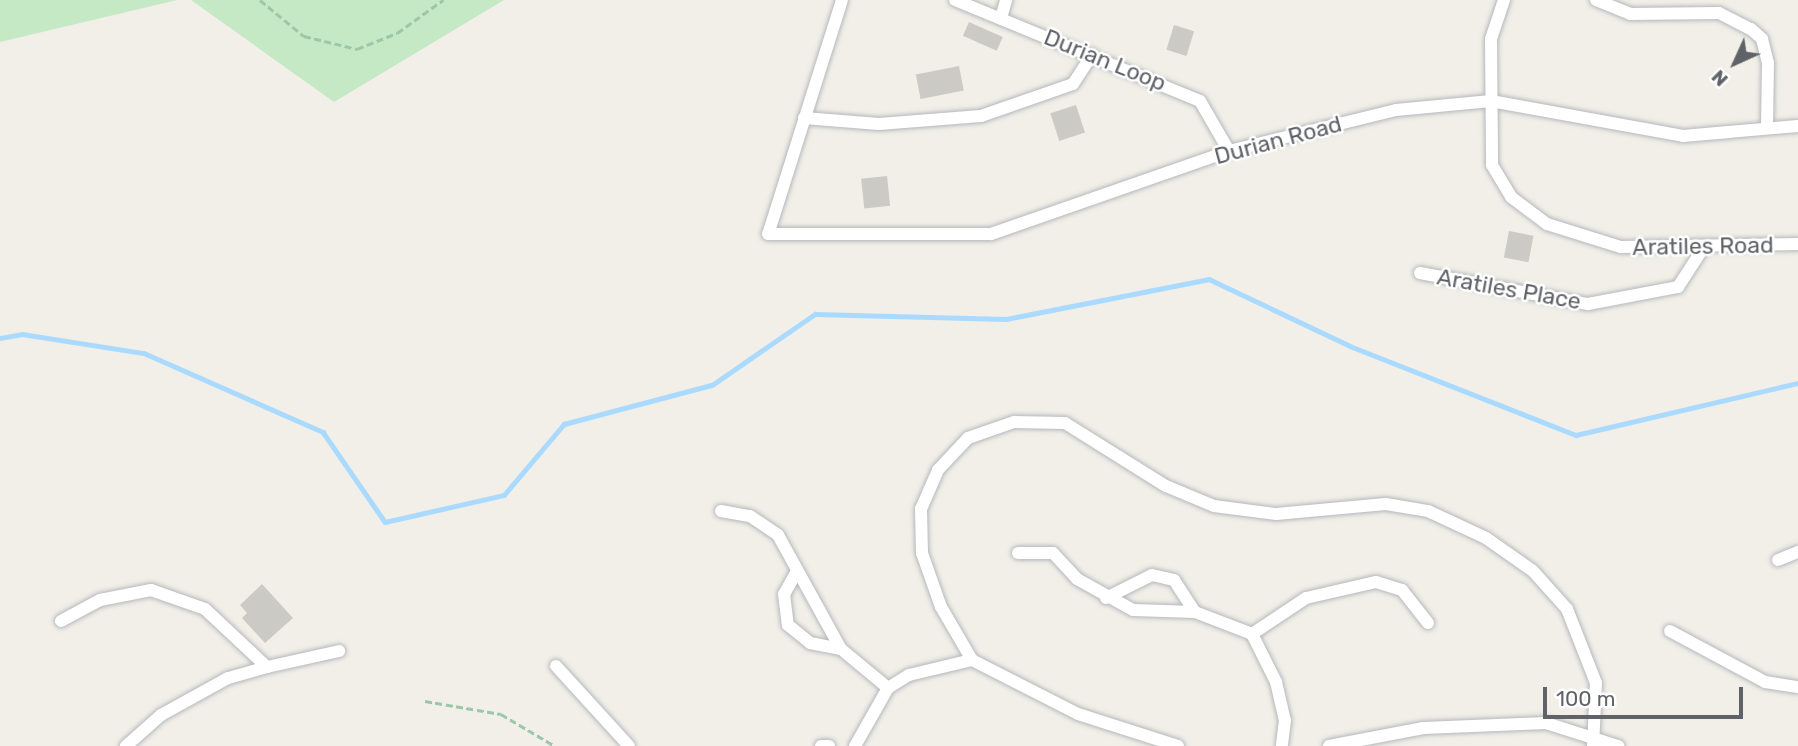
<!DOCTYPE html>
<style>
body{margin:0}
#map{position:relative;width:1798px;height:746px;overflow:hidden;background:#f1efe8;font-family:Rubik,sans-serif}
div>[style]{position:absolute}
.green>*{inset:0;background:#c5e8c5}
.stream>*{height:4.5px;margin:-2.25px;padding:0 2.25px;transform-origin:2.25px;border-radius:2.25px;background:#aadaff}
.building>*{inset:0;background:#cccac5;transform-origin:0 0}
.path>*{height:2.5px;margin-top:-1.25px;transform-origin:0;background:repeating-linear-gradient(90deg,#9cc7a9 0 7px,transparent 0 10.5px)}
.roads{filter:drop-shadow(0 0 2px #b5b8bc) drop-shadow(0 0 2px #b5b8bc)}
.minor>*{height:12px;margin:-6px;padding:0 6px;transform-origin:6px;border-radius:6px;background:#fff}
span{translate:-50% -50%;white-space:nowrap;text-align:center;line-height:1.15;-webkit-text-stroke:5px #fff;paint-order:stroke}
.street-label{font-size:23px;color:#5f6368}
.north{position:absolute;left:1700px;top:28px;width:70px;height:70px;-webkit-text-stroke:5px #fff;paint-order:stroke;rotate:225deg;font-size:19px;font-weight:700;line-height:28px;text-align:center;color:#5f6368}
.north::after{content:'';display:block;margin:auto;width:24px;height:32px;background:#5f6368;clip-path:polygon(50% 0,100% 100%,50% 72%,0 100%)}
.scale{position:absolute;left:1543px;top:687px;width:200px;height:32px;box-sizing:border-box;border:4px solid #5f6368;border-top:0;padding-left:9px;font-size:21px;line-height:24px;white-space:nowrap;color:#5f6368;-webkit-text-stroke:5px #fff;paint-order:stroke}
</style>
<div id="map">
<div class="green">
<i style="clip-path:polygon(0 0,177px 0,0 42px)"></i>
<i style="clip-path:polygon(191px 0,504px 0,334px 102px)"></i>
</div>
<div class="stream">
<i style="left:0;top:338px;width:22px;rotate:-10deg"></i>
<i style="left:22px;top:334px;width:123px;rotate:8.9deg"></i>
<i style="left:144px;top:353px;width:196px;rotate:23.8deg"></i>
<i style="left:323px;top:432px;width:109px;rotate:55.4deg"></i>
<i style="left:385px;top:522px;width:122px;rotate:-12.8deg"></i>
<i style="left:504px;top:495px;width:93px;rotate:-49.8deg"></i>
<i style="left:564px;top:424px;width:153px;rotate:-14.8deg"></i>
<i style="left:712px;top:385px;width:125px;rotate:-34.6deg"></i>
<i style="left:815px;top:314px;width:191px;rotate:1.5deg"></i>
<i style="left:1006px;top:319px;width:207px;rotate:-11.1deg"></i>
<i style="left:1209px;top:279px;width:156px;rotate:25.4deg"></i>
<i style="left:1350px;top:346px;width:243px;rotate:21.5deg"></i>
<i style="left:1576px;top:435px;width:228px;rotate:-13.2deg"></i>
</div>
<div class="building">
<i style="left:969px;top:22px;width:37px;height:15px;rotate:24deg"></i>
<i style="left:1174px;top:25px;width:21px;height:26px;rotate:17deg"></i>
<i style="left:959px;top:66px;width:25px;height:44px;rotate:79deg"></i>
<i style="left:1076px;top:105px;width:29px;height:27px;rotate:72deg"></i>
<i style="left:887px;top:176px;width:30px;height:26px;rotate:84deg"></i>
<i style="left:1509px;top:231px;width:25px;height:27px;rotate:11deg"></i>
<i style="clip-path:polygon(262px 584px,293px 618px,265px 643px,242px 618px,247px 613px,240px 605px)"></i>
</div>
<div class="path">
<i style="left:260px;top:0;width:57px;rotate:39.3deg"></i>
<i style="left:304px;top:36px;width:55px;rotate:13.8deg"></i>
<i style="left:357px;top:49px;width:43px;rotate:-21.8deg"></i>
<i style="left:397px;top:33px;width:57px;rotate:-35.7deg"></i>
<i style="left:425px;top:701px;width:77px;rotate:9.7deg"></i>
<i style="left:501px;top:714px;width:63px;rotate:30.7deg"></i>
</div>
<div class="roads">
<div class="minor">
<i style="left:842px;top:0;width:245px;rotate:107.5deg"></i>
<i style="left:768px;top:234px;width:223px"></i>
<i style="left:991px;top:234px;width:252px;rotate:-19.2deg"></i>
<i style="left:1229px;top:151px;width:172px;rotate:-13.8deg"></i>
<i style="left:1396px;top:110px;width:95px;rotate:-5.4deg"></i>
<i style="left:1491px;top:101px;width:195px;rotate:10.3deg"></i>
<i style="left:1683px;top:136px;width:115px;rotate:-5deg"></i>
<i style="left:955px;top:0;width:265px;rotate:22.4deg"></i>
<i style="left:1200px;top:101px;width:58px;rotate:59.9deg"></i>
<i style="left:1504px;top:0;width:41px;rotate:108.4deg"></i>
<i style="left:1491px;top:39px;width:126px;rotate:89.5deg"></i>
<i style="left:1492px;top:165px;width:37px;rotate:59deg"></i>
<i style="left:1511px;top:197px;width:45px;rotate:36.9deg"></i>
<i style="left:1547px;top:224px;width:77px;rotate:17.3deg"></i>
<i style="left:1621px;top:247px;width:177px;rotate:-1deg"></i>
<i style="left:1596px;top:0;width:37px;rotate:22deg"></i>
<i style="left:1630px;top:14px;width:89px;rotate:-0.6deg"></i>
<i style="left:1719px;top:13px;width:36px;rotate:27deg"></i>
<i style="left:1751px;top:29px;width:15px;rotate:42deg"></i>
<i style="left:1762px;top:39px;width:25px;rotate:76deg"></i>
<i style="left:1768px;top:63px;width:64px;rotate:90.9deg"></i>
<i style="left:1001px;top:18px;width:19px;rotate:-74deg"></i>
<i style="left:804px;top:118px;width:75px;rotate:4.6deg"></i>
<i style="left:879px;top:124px;width:102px;rotate:-4.5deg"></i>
<i style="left:981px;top:116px;width:97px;rotate:-19.2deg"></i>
<i style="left:1073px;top:84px;width:35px;rotate:-57deg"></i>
<i style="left:1420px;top:273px;width:171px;rotate:10.5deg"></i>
<i style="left:1588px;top:304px;width:92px;rotate:-10.7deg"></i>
<i style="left:1678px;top:287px;width:44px;rotate:-57deg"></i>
<i style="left:721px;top:511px;width:29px;rotate:10deg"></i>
<i style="left:750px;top:516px;width:34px;rotate:34deg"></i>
<i style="left:778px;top:535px;width:130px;rotate:61.1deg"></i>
<i style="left:841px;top:649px;width:61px;rotate:39.7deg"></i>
<i style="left:1018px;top:553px;width:35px"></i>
<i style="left:1053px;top:553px;width:35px;rotate:47deg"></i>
<i style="left:1077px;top:579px;width:64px;rotate:29deg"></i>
<i style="left:1133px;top:610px;width:62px;rotate:1.8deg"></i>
<i style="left:1195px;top:612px;width:61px;rotate:21.1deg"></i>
<i style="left:1252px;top:634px;width:54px;rotate:63.4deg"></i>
<i style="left:1276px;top:682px;width:39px;rotate:77deg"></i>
<i style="left:1285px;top:720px;width:26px;rotate:97deg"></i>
<i style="left:1778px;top:560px;width:22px;rotate:-22deg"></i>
<i style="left:797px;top:571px;width:26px;rotate:119deg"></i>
<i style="left:784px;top:594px;width:31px;rotate:83deg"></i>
<i style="left:788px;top:625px;width:28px;rotate:39deg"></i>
<i style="left:810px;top:643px;width:32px;rotate:11deg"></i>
<i style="left:1106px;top:598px;width:51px;rotate:-26.6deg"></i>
<i style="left:1152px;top:575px;width:23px;rotate:13deg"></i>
<i style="left:1174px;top:580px;width:38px;rotate:57deg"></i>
<i style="left:61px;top:621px;width:44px;rotate:-28.3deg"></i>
<i style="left:100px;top:600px;width:52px;rotate:-11.1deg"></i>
<i style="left:151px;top:590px;width:57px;rotate:19.4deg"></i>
<i style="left:205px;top:609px;width:85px;rotate:43.1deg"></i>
<i style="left:267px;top:667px;width:41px;rotate:164.2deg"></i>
<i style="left:228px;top:678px;width:77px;rotate:151.1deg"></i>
<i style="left:161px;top:715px;width:47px;rotate:138.5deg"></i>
<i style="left:1670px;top:631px;width:108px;rotate:28.2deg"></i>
<i style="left:1765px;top:682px;width:33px;rotate:9deg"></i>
<i style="left:1252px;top:634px;width:65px;rotate:-33.7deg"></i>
<i style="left:1306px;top:598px;width:72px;rotate:-12.9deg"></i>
<i style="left:1376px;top:582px;width:27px;rotate:17deg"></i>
<i style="left:1402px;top:590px;width:42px;rotate:51.8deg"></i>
<i style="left:972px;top:660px;width:61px;rotate:-120.3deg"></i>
<i style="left:941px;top:607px;width:57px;rotate:-109.4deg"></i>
<i style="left:922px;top:553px;width:44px;rotate:-91.3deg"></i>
<i style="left:921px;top:509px;width:43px;rotate:-66.4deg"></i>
<i style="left:938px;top:470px;width:44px;rotate:-46.8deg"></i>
<i style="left:968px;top:438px;width:49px;rotate:-19.2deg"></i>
<i style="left:1014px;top:422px;width:51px;rotate:1.1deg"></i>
<i style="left:1065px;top:423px;width:119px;rotate:32deg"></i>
<i style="left:1166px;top:486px;width:52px;rotate:22.6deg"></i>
<i style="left:1214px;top:506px;width:63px;rotate:7.4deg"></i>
<i style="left:1276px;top:514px;width:110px;rotate:-5.2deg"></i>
<i style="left:1386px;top:504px;width:43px;rotate:9.5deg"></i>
<i style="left:1428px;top:511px;width:64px;rotate:25deg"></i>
<i style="left:1486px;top:538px;width:57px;rotate:35.1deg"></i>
<i style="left:1533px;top:571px;width:51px;rotate:48.2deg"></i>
<i style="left:1567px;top:609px;width:79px;rotate:68.6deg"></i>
<i style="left:1596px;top:683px;width:63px;rotate:92.7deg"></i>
<i style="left:556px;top:666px;width:108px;rotate:47.6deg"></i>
<i style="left:267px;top:667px;width:74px;rotate:-12.5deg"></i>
<i style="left:821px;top:746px;width:8px"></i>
<i style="left:855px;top:746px;width:67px;rotate:-60.4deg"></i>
<i style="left:888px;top:688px;width:25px;rotate:-32deg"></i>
<i style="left:909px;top:675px;width:65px;rotate:-13.4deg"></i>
<i style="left:972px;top:660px;width:119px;rotate:27deg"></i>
<i style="left:1078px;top:714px;width:105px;rotate:17.7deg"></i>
<i style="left:1329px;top:746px;width:96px;rotate:-10.8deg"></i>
<i style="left:1423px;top:728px;width:123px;rotate:-2.3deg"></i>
<i style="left:1546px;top:723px;width:76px;rotate:17.7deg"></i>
</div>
</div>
<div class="street-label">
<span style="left:1105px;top:60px;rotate:22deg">Durian Loop</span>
<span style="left:1278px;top:140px;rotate:-15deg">Durian Road</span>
<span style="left:1703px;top:246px;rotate:-1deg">Aratiles Road</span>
<span style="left:1509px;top:289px;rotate:10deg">Aratiles Place</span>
</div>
<div class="north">N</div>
<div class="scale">100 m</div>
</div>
